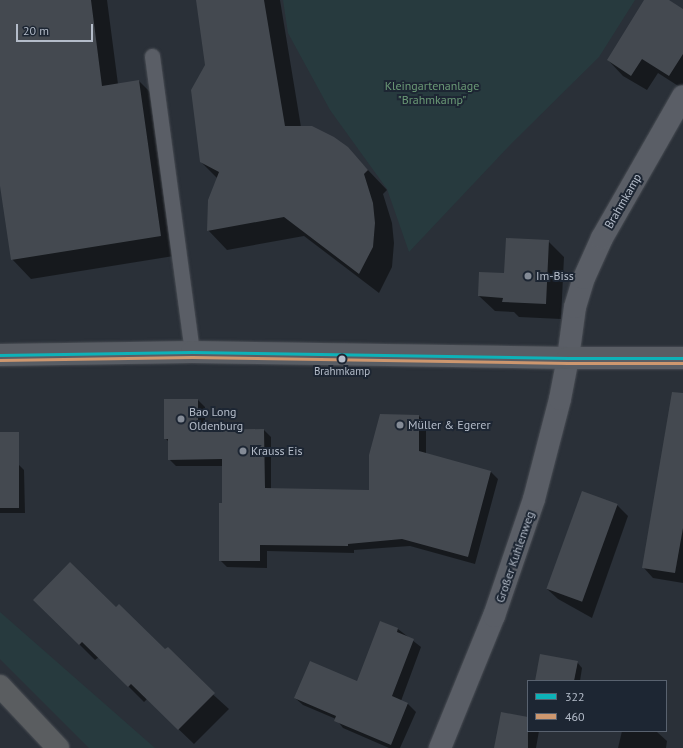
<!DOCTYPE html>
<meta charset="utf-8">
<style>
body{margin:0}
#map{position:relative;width:683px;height:748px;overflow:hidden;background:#2a3038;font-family:"PT Sans",sans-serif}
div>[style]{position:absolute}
.green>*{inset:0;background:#273a3e}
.shadow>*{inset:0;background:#0007}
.building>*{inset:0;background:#444950;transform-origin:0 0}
.roads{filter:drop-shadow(0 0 1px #484c53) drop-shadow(0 0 1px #484c53)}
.lane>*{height:15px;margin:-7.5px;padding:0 7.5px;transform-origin:7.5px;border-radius:7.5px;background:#5a5e66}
.street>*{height:22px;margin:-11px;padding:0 11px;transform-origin:11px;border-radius:11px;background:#5a5e66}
.secondary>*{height:22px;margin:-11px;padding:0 11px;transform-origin:11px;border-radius:11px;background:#595d64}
.highway>*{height:22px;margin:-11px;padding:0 11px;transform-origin:11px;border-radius:11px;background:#5a5d60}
.bus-1>*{height:3px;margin:-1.5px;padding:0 1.5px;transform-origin:1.5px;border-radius:1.5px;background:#0db2b8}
.bus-2>*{height:3px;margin:-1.5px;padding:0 1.5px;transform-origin:1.5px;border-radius:1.5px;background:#cd976f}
.dots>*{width:11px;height:11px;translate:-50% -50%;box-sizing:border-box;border:2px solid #1d2633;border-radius:50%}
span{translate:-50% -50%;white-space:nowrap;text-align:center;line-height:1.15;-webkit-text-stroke:4px #1d2633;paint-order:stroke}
.bus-label{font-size:11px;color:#b4bcc9}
.park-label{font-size:12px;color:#6b9a76}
.street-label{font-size:12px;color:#b4bcc9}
.poi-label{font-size:12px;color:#b4bcc9}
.left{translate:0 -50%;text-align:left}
.legend{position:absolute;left:527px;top:680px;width:140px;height:52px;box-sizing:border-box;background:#1d2633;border:1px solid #59626f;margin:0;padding:5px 7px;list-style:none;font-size:12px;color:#b4bcc9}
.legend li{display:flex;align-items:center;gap:8px;height:20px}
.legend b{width:20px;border:1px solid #59626f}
.scale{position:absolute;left:16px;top:24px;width:77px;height:18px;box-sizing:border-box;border:2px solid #b4bcc9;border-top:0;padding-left:5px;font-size:12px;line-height:14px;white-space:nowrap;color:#b4bcc9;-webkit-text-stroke:3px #1d2633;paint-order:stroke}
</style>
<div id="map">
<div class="green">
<i style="clip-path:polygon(283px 0,635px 0,599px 57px,512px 143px,409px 252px,387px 189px,330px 110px,288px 33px)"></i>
<i style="clip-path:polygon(0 612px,155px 748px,89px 748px,0 659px)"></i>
</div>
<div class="shadow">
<i style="clip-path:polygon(0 0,107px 0,118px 84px,139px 81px,158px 100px,180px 255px,31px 279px,12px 259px,0 179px)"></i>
<i style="clip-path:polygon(197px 0,280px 0,301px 127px,347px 148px,387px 190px,383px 194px,392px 223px,394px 243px,392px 267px,379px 293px,304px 236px,227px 250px,208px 230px,217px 178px,201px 162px,207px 66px)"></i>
<i style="clip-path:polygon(645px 0,667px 0,683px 10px,683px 89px,658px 73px,647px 90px,623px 76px,608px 60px)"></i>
<i style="clip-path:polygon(548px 241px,564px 257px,561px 319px,519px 317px,514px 312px,495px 311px,479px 296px)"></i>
<i style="clip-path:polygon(198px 400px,205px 407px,205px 431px,264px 430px,271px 437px,271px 489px,370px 491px,419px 416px,426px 423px,426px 454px,491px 472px,498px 479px,475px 564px,410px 546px,354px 550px,354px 553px,267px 551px,267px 568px,227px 567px,220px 560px,223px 504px,223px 466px,176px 466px,169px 459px,169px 442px,165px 438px)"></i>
<i style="clip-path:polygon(683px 416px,683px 583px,653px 578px,643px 567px)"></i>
<i style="clip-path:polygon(0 465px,19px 465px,24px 470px,25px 513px,0 513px)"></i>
<i style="clip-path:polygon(617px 505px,628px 516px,592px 618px,558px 599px,547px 589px)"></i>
<i style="clip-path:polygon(50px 615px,165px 651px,229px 709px,194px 744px,147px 699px,144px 702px,99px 657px,95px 660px)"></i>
<i style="clip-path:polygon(381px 622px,398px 629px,421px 647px,401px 701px,408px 704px,416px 712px,400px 748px,389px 748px,343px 728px,336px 719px,303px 705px,295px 698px,358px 683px)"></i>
<i style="clip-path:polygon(577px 662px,582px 668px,580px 681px,536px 681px)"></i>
<i style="clip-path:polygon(528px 718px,528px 731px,539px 731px,536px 748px,495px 748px)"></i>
<i style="clip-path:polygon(622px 731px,657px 732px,667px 741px,666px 748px,618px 748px)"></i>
</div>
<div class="building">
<i style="clip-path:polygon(0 0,91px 0,102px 86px,139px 80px,161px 236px,11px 260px,0 186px)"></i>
<i style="clip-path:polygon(196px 0,264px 0,285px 126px,312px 126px,334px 137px,348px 147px,368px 170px,364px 174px,373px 203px,375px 223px,373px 247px,359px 274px,284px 217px,207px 231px,208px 200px,219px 172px,200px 162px,191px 90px,205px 65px)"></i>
<i style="clip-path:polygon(644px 0,669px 0,683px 9px,683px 54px,669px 76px,642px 59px,631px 76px,607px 60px)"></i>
<i style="clip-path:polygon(506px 238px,549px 240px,546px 304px,502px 302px,503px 298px,478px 296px,479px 272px,504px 273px)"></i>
<i style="clip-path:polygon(672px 392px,683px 393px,683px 528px,675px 573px,642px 568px)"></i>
<i style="clip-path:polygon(164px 399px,198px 399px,198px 430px,264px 429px,265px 488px,369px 490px,369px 455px,380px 414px,419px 415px,419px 451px,491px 471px,468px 557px,402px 539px,348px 544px,348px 546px,260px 545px,260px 561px,219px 561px,219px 503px,222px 503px,222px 459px,168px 460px,168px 439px,164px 439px)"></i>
<i style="left:0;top:432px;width:19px;height:76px"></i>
<i style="left:582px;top:491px;width:38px;height:104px;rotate:20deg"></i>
<i style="clip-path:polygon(70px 562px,116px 607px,119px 604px,165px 649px,168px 647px,215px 693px,178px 730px,131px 684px,128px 687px,82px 642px,79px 645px,33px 600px)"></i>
<i style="clip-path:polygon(380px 621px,398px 628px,397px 632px,414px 639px,392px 696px,408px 703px,391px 745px,334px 721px,336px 716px,294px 698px,310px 661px,357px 681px)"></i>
<i style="clip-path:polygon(540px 654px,578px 661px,574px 681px,535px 681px)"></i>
<i style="clip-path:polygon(501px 712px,528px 717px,528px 748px,494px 748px)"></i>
</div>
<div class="roads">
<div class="lane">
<i style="left:152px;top:56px;width:299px;rotate:82.3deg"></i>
</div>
<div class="street">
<i style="left:440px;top:748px;width:143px;rotate:-67.8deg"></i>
<i style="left:494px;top:616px;width:124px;rotate:-71.1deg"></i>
<i style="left:534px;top:499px;width:103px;rotate:-75.4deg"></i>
<i style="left:560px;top:399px;width:42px;rotate:-79deg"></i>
<i style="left:568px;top:358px;width:51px;rotate:-82.2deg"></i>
<i style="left:575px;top:307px;width:30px;rotate:-73deg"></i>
<i style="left:584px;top:278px;width:44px;rotate:-65.8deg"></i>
<i style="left:602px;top:238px;width:163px;rotate:-60.3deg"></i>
</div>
<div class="secondary">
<i style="left:0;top:355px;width:192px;rotate:-0.9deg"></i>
<i style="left:192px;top:352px;width:376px;rotate:0.9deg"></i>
<i style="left:568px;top:358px;width:115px"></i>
</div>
<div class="highway">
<i style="left:0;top:686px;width:85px;rotate:46.9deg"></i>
</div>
</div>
<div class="bus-1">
<i style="left:0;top:355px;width:192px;rotate:-0.9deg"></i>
<i style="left:192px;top:352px;width:376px;rotate:0.9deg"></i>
<i style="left:568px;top:358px;width:115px"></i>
</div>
<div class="bus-2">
<i style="left:0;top:360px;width:192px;rotate:-0.9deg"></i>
<i style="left:192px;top:357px;width:376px;rotate:0.9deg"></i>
<i style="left:568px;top:363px;width:115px"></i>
</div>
<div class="dots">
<i style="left:528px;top:276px;background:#848b96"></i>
<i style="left:342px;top:359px;background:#b4bcc9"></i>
<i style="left:181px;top:419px;background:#848b96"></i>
<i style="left:400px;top:425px;background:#848b96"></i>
<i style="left:243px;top:451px;background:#848b96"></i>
</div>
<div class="bus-label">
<span style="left:342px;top:371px">Brahmkamp</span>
</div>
<div class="park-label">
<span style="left:432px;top:93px">Kleingartenanlage<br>"Brahmkamp"</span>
</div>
<div class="street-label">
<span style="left:623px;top:201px;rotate:-60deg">Brahmkamp</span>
<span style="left:515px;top:557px;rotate:-71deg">Großer Kuhlenweg</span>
</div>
<div class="poi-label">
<span class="left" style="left:536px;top:276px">Im-Biss</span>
<span class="left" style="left:189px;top:419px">Bao Long<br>Oldenburg</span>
<span class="left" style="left:408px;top:425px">Müller &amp; Egerer</span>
<span class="left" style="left:251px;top:451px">Krauss Eis</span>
</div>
<ul class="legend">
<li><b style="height:5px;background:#0db2b8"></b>322</li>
<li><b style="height:5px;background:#cd976f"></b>460</li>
</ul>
<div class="scale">20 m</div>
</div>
